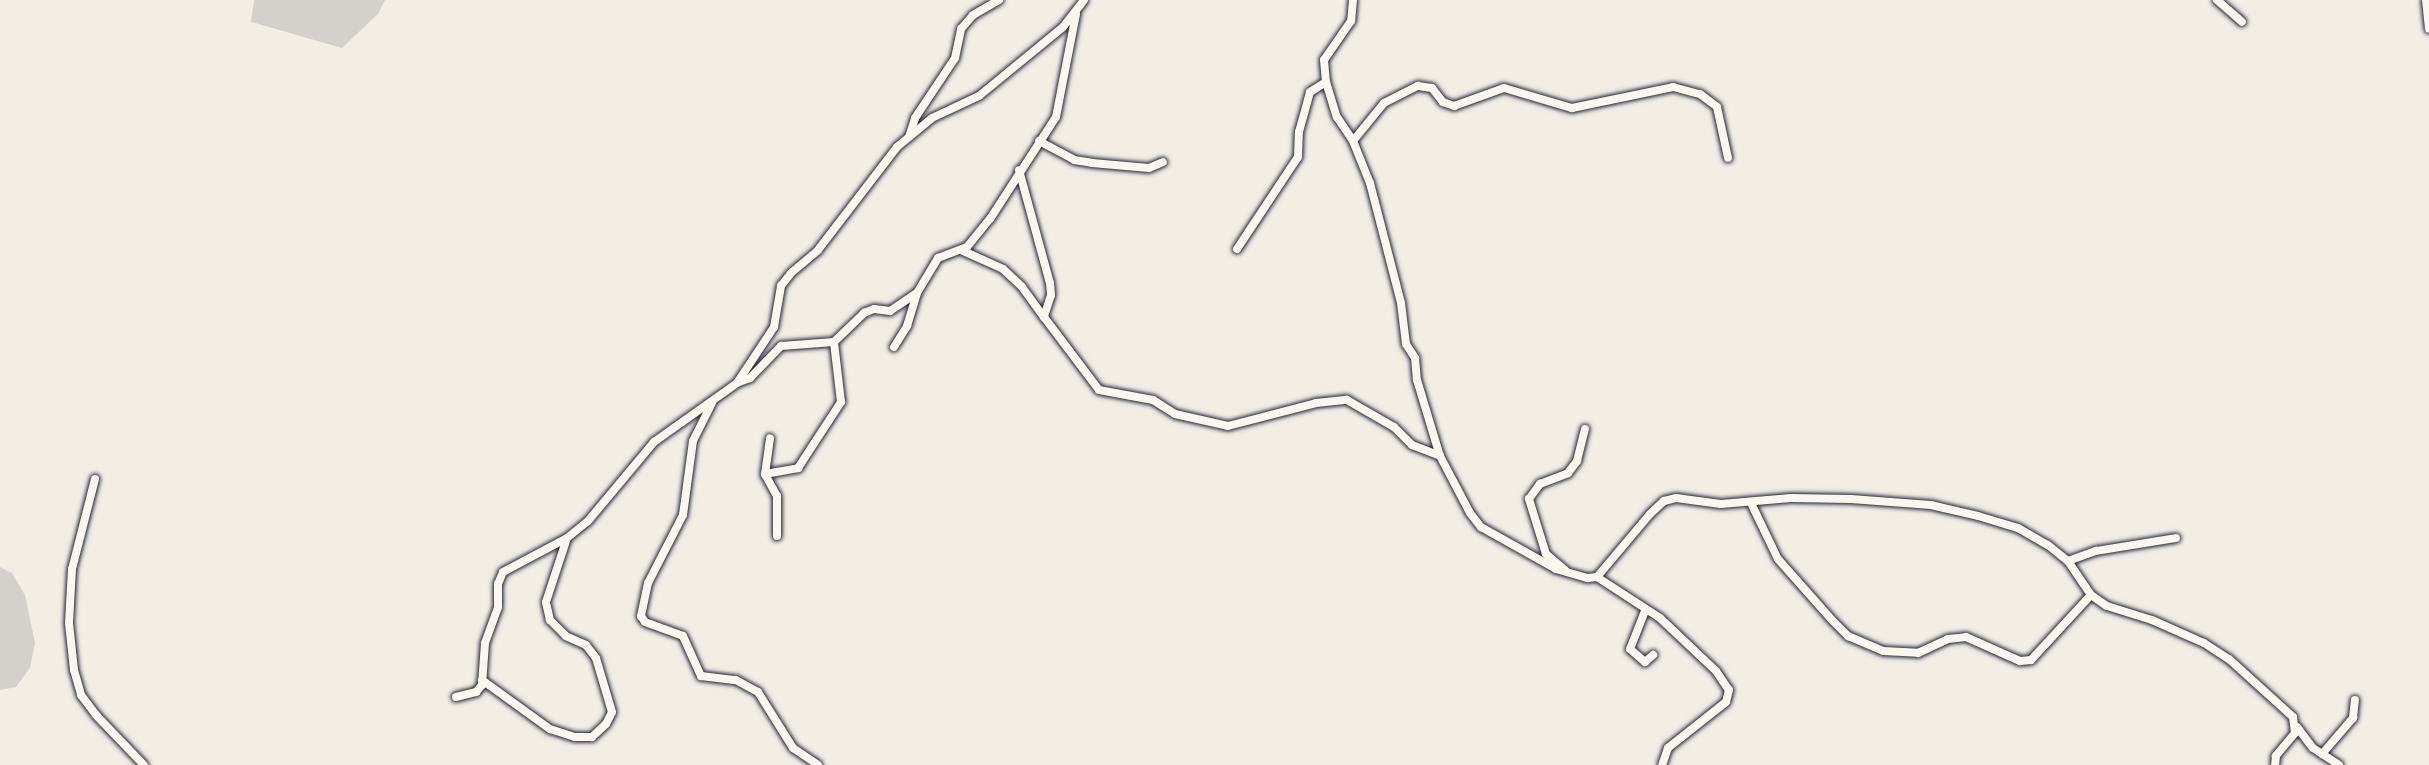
<!DOCTYPE html>
<style>
body{margin:0}
#map{position:relative;width:2429px;height:765px;overflow:hidden;background:#f2eee5;font-family:Mynerve,sans-serif}
div>[style]{position:absolute}
.green>*{inset:0;background:#d4d1cc}
.roads{filter:drop-shadow(0 0 2px #22223b) drop-shadow(0 0 2px #22223b)}
.street>*{height:8px;margin:-4px;padding:0 4px;transform-origin:4px;border-radius:4px;background:#fbf7ec}
span{translate:-50% -50%;white-space:nowrap;text-align:center;line-height:1.15;-webkit-text-stroke:6px #fbf7ec;paint-order:stroke}
</style>
<div id="map">
<div class="green">
<i style="clip-path:polygon(254px 0,385px 0,378px 14px,342px 48px,251px 22px)"></i>
<i style="clip-path:polygon(0 567px,12px 573px,25px 595px,35px 643px,30px 668px,16px 687px,0 690px)"></i>
</div>
<div class="roads">
<div class="street">
<i style="left:1353px;top:0;width:21px;rotate:95deg"></i>
<i style="left:1351px;top:21px;width:47px;rotate:124.7deg"></i>
<i style="left:1324px;top:60px;width:22px;rotate:85deg"></i>
<i style="left:1326px;top:82px;width:37px;rotate:73deg"></i>
<i style="left:1337px;top:117px;width:29px;rotate:56deg"></i>
<i style="left:1353px;top:141px;width:45px;rotate:68deg"></i>
<i style="left:1370px;top:183px;width:124px;rotate:75.5deg"></i>
<i style="left:1401px;top:303px;width:41px;rotate:83deg"></i>
<i style="left:1406px;top:344px;width:17px;rotate:57deg"></i>
<i style="left:1415px;top:358px;width:22px;rotate:85deg"></i>
<i style="left:1417px;top:380px;width:79px;rotate:73.2deg"></i>
<i style="left:1440px;top:456px;width:64px;rotate:62.2deg"></i>
<i style="left:1470px;top:513px;width:18px;rotate:52deg"></i>
<i style="left:1481px;top:527px;width:86px;rotate:29.2deg"></i>
<i style="left:1556px;top:569px;width:33px;rotate:16deg"></i>
<i style="left:1588px;top:578px;width:9px;rotate:-6deg"></i>
<i style="left:1597px;top:577px;width:82px;rotate:-49.9deg"></i>
<i style="left:1650px;top:514px;width:19px;rotate:-43deg"></i>
<i style="left:1664px;top:501px;width:12px;rotate:-14deg"></i>
<i style="left:1676px;top:498px;width:45px;rotate:7.6deg"></i>
<i style="left:1721px;top:504px;width:70px;rotate:-4.9deg"></i>
<i style="left:1791px;top:498px;width:60px;rotate:1deg"></i>
<i style="left:1851px;top:499px;width:80px;rotate:4.3deg"></i>
<i style="left:1931px;top:505px;width:48px;rotate:13.2deg"></i>
<i style="left:1978px;top:516px;width:42px;rotate:16.7deg"></i>
<i style="left:2018px;top:528px;width:34px;rotate:30deg"></i>
<i style="left:2048px;top:545px;width:26px;rotate:39deg"></i>
<i style="left:2068px;top:561px;width:41px;rotate:55.9deg"></i>
<i style="left:2091px;top:595px;width:19px;rotate:35deg"></i>
<i style="left:2107px;top:606px;width:47px;rotate:17.3deg"></i>
<i style="left:2152px;top:620px;width:57px;rotate:23.9deg"></i>
<i style="left:2204px;top:643px;width:30px;rotate:33deg"></i>
<i style="left:2229px;top:659px;width:86px;rotate:42.2deg"></i>
<i style="left:2293px;top:717px;width:16px;rotate:83deg"></i>
<i style="left:2295px;top:733px;width:30px;rotate:130deg"></i>
<i style="left:2276px;top:756px;width:9px;rotate:96deg"></i>
<i style="left:2217px;top:0;width:33px;rotate:41deg"></i>
<i style="left:2426px;top:0;width:29px;rotate:84deg"></i>
<i style="left:909px;top:137px;width:20px;rotate:-72deg"></i>
<i style="left:915px;top:118px;width:72px;rotate:-56.3deg"></i>
<i style="left:955px;top:58px;width:30px;rotate:-78deg"></i>
<i style="left:961px;top:29px;width:18px;rotate:-49deg"></i>
<i style="left:973px;top:15px;width:30px;rotate:-30deg"></i>
<i style="left:1039px;top:141px;width:40px;rotate:28deg"></i>
<i style="left:1074px;top:160px;width:18px;rotate:9deg"></i>
<i style="left:1092px;top:163px;width:57px;rotate:5deg"></i>
<i style="left:1149px;top:168px;width:15px;rotate:-23deg"></i>
<i style="left:1353px;top:141px;width:49px;rotate:-50.8deg"></i>
<i style="left:1384px;top:103px;width:38px;rotate:-27deg"></i>
<i style="left:1418px;top:86px;width:14px;rotate:8deg"></i>
<i style="left:1432px;top:88px;width:18px;rotate:52deg"></i>
<i style="left:1443px;top:102px;width:12px;rotate:20deg"></i>
<i style="left:1454px;top:106px;width:53px;rotate:-19.8deg"></i>
<i style="left:1504px;top:88px;width:71px;rotate:16.4deg"></i>
<i style="left:1572px;top:108px;width:103px;rotate:-11.7deg"></i>
<i style="left:1673px;top:87px;width:28px;rotate:15deg"></i>
<i style="left:1700px;top:94px;width:21px;rotate:37deg"></i>
<i style="left:1717px;top:107px;width:52px;rotate:77.8deg"></i>
<i style="left:1019px;top:170px;width:117px;rotate:74.7deg"></i>
<i style="left:1050px;top:283px;width:12px;rotate:85deg"></i>
<i style="left:1051px;top:295px;width:23px;rotate:108deg"></i>
<i style="left:1044px;top:317px;width:91px;rotate:53deg"></i>
<i style="left:1099px;top:390px;width:55px;rotate:10.5deg"></i>
<i style="left:1153px;top:400px;width:26px;rotate:32deg"></i>
<i style="left:1175px;top:414px;width:54px;rotate:12.8deg"></i>
<i style="left:1228px;top:426px;width:91px;rotate:-14.6deg"></i>
<i style="left:1316px;top:403px;width:31px;rotate:-6deg"></i>
<i style="left:1347px;top:400px;width:54px;rotate:29.9deg"></i>
<i style="left:1394px;top:427px;width:25px;rotate:45deg"></i>
<i style="left:1412px;top:445px;width:30px;rotate:21deg"></i>
<i style="left:1237px;top:249px;width:110px;rotate:-56.5deg"></i>
<i style="left:1298px;top:157px;width:25px;rotate:-88deg"></i>
<i style="left:1299px;top:132px;width:41px;rotate:-74.6deg"></i>
<i style="left:1310px;top:92px;width:19px;rotate:-32deg"></i>
<i style="left:961px;top:250px;width:46px;rotate:24.3deg"></i>
<i style="left:1003px;top:269px;width:26px;rotate:43deg"></i>
<i style="left:1022px;top:287px;width:37px;rotate:54deg"></i>
<i style="left:894px;top:347px;width:25px;rotate:-58deg"></i>
<i style="left:907px;top:326px;width:34px;rotate:-73deg"></i>
<i style="left:917px;top:293px;width:41px;rotate:-59deg"></i>
<i style="left:938px;top:258px;width:31px;rotate:-21deg"></i>
<i style="left:967px;top:247px;width:36px;rotate:-51deg"></i>
<i style="left:990px;top:219px;width:121px;rotate:-57.1deg"></i>
<i style="left:1056px;top:117px;width:105px;rotate:-79deg"></i>
<i style="left:739px;top:382px;width:12px;rotate:-20deg"></i>
<i style="left:750px;top:378px;width:45px;rotate:-45.9deg"></i>
<i style="left:781px;top:346px;width:53px;rotate:-4.3deg"></i>
<i style="left:834px;top:342px;width:42px;rotate:-44deg"></i>
<i style="left:864px;top:313px;width:11px;rotate:-22deg"></i>
<i style="left:874px;top:309px;width:16px;rotate:7deg"></i>
<i style="left:890px;top:311px;width:32px;rotate:-34deg"></i>
<i style="left:712px;top:403px;width:42px;rotate:116.6deg"></i>
<i style="left:693px;top:441px;width:75px;rotate:97.7deg"></i>
<i style="left:683px;top:515px;width:76px;rotate:117.2deg"></i>
<i style="left:648px;top:583px;width:34px;rotate:102deg"></i>
<i style="left:641px;top:616px;width:7px;rotate:56deg"></i>
<i style="left:645px;top:622px;width:40px;rotate:20.2deg"></i>
<i style="left:683px;top:636px;width:44px;rotate:65.8deg"></i>
<i style="left:701px;top:676px;width:35px;rotate:7deg"></i>
<i style="left:736px;top:680px;width:25px;rotate:29deg"></i>
<i style="left:758px;top:692px;width:66px;rotate:58deg"></i>
<i style="left:793px;top:748px;width:30px;rotate:34deg"></i>
<i style="left:765px;top:474px;width:36px;rotate:-82deg"></i>
<i style="left:95px;top:479px;width:93px;rotate:104.3deg"></i>
<i style="left:72px;top:569px;width:54px;rotate:93.2deg"></i>
<i style="left:69px;top:623px;width:47px;rotate:83.9deg"></i>
<i style="left:74px;top:670px;width:26px;rotate:74deg"></i>
<i style="left:81px;top:695px;width:25px;rotate:53deg"></i>
<i style="left:96px;top:715px;width:69px;rotate:46.2deg"></i>
<i style="left:1751px;top:503px;width:62px;rotate:64.3deg"></i>
<i style="left:1778px;top:559px;width:81px;rotate:48.5deg"></i>
<i style="left:1832px;top:620px;width:23px;rotate:45deg"></i>
<i style="left:1848px;top:636px;width:38px;rotate:23deg"></i>
<i style="left:1883px;top:651px;width:35px;rotate:3deg"></i>
<i style="left:1918px;top:653px;width:33px;rotate:-25deg"></i>
<i style="left:1948px;top:639px;width:18px;rotate:-6deg"></i>
<i style="left:1966px;top:637px;width:59px;rotate:24deg"></i>
<i style="left:2020px;top:661px;width:11px;rotate:-5deg"></i>
<i style="left:2031px;top:660px;width:88px;rotate:-47.3deg"></i>
<i style="left:777px;top:536px;width:40px;rotate:-90deg"></i>
<i style="left:777px;top:496px;width:25px;rotate:-119deg"></i>
<i style="left:765px;top:474px;width:34px;rotate:-10deg"></i>
<i style="left:798px;top:468px;width:79px;rotate:-56.9deg"></i>
<i style="left:841px;top:402px;width:60px;rotate:-96.7deg"></i>
<i style="left:2068px;top:561px;width:30px;rotate:-20deg"></i>
<i style="left:2096px;top:551px;width:81px;rotate:-9.2deg"></i>
<i style="left:1565px;top:570px;width:25px;rotate:-140deg"></i>
<i style="left:1546px;top:554px;width:58px;rotate:-107.2deg"></i>
<i style="left:1529px;top:499px;width:19px;rotate:-54deg"></i>
<i style="left:1540px;top:484px;width:30px;rotate:-21deg"></i>
<i style="left:1568px;top:473px;width:15px;rotate:-53deg"></i>
<i style="left:1577px;top:461px;width:33px;rotate:-76deg"></i>
<i style="left:1597px;top:577px;width:75px;rotate:33.1deg"></i>
<i style="left:1660px;top:618px;width:77px;rotate:43.4deg"></i>
<i style="left:1716px;top:671px;width:23px;rotate:56deg"></i>
<i style="left:1729px;top:690px;width:12px;rotate:104deg"></i>
<i style="left:1726px;top:702px;width:74px;rotate:141.6deg"></i>
<i style="left:1668px;top:748px;width:18px;rotate:109deg"></i>
<i style="left:1645px;top:611px;width:41px;rotate:111.5deg"></i>
<i style="left:1630px;top:649px;width:20px;rotate:41deg"></i>
<i style="left:1645px;top:662px;width:11px;rotate:-41deg"></i>
<i style="left:482px;top:680px;width:84px;rotate:35.8deg"></i>
<i style="left:550px;top:729px;width:26px;rotate:18deg"></i>
<i style="left:575px;top:737px;width:17px"></i>
<i style="left:592px;top:737px;width:19px;rotate:-43deg"></i>
<i style="left:606px;top:724px;width:13px;rotate:-63deg"></i>
<i style="left:612px;top:712px;width:56px;rotate:-106.5deg"></i>
<i style="left:596px;top:658px;width:16px;rotate:-128deg"></i>
<i style="left:586px;top:645px;width:22px;rotate:-156deg"></i>
<i style="left:566px;top:636px;width:23px;rotate:-135deg"></i>
<i style="left:550px;top:620px;width:18px;rotate:-103deg"></i>
<i style="left:546px;top:602px;width:67px;rotate:-71.8deg"></i>
<i style="left:456px;top:697px;width:21px;rotate:-14deg"></i>
<i style="left:476px;top:692px;width:9px;rotate:-49deg"></i>
<i style="left:482px;top:685px;width:42px;rotate:-85.9deg"></i>
<i style="left:485px;top:643px;width:38px;rotate:-70deg"></i>
<i style="left:498px;top:607px;width:23px;rotate:-90deg"></i>
<i style="left:498px;top:584px;width:13px;rotate:-67deg"></i>
<i style="left:503px;top:572px;width:72px;rotate:-28deg"></i>
<i style="left:567px;top:538px;width:27px;rotate:-39deg"></i>
<i style="left:588px;top:521px;width:103px;rotate:-50.1deg"></i>
<i style="left:654px;top:442px;width:102px;rotate:-35.4deg"></i>
<i style="left:737px;top:383px;width:67px;rotate:-56.5deg"></i>
<i style="left:774px;top:327px;width:42px;rotate:-80.3deg"></i>
<i style="left:781px;top:286px;width:16px;rotate:-52deg"></i>
<i style="left:791px;top:273px;width:35px;rotate:-40deg"></i>
<i style="left:818px;top:250px;width:130px;rotate:-52.5deg"></i>
<i style="left:897px;top:147px;width:45px;rotate:-39.6deg"></i>
<i style="left:932px;top:118px;width:52px;rotate:-25.1deg"></i>
<i style="left:979px;top:96px;width:109px;rotate:-39.4deg"></i>
<i style="left:1063px;top:27px;width:34px;rotate:-52deg"></i>
<i style="left:2297px;top:727px;width:26px;rotate:53deg"></i>
<i style="left:2313px;top:748px;width:31px;rotate:33deg"></i>
<i style="left:2322px;top:754px;width:48px;rotate:-49.3deg"></i>
<i style="left:2353px;top:718px;width:18px;rotate:-84deg"></i>
</div>
</div>
</div>
